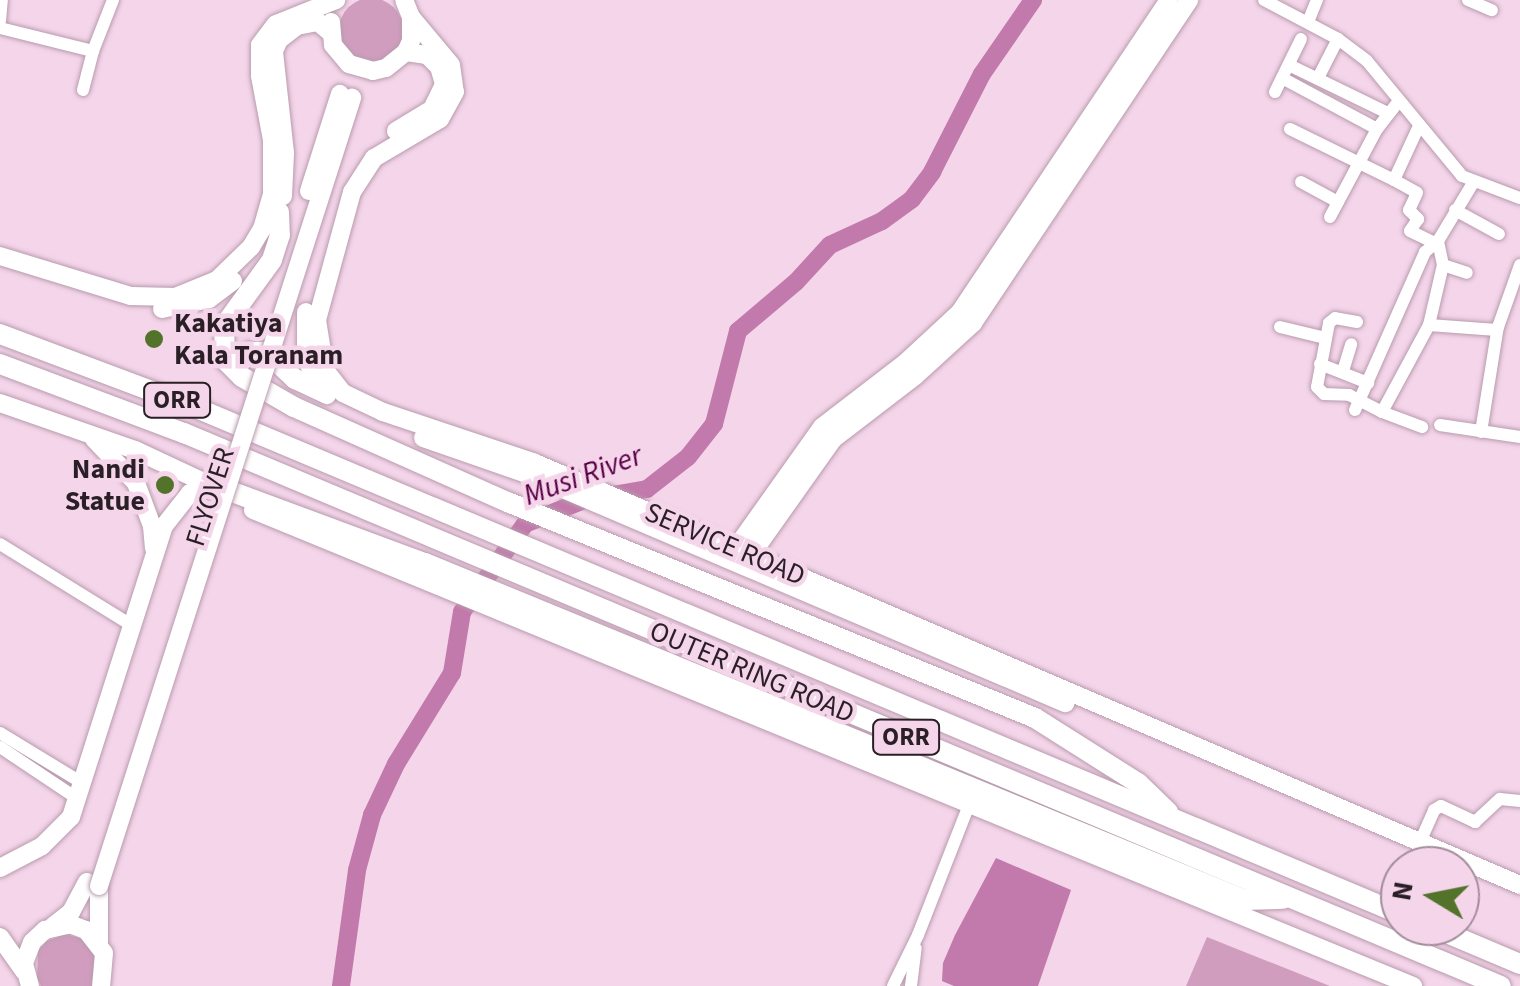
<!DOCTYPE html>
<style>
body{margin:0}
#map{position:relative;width:1520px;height:986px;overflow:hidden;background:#f4d5e9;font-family:"Source Sans 3",sans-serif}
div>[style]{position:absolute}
.green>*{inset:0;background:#d19dbf}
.round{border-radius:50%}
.water>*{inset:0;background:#c279ab}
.river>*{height:18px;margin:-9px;padding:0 9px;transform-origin:9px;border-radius:9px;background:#c279ab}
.roads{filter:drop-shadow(0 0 2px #b99bae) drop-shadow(0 0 2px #b99bae)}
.minor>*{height:12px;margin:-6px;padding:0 6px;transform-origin:6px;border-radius:6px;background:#fff}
.major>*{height:18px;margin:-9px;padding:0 9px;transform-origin:9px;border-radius:9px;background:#fff}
.highway>*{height:20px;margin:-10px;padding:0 10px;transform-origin:10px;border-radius:10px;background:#fff}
.bridges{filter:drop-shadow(0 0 2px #b99bae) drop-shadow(0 0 2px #b99bae)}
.major-bridge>*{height:18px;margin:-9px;padding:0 9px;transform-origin:9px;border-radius:9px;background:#fff}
.dots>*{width:28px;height:28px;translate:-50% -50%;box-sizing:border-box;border:5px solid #f4d5e9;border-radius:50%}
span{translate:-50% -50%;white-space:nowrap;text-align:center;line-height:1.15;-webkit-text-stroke:9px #f4d5e9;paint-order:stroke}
.shield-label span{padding:2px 8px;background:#f4d5e9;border:2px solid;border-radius:8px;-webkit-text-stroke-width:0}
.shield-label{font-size:25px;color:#2a1f26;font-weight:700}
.poi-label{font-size:28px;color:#2a1f26;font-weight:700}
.left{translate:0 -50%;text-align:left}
.right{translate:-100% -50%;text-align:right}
.street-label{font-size:28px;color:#2a1f26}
.water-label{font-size:30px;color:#5a0047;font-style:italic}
.north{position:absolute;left:1380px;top:846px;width:100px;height:100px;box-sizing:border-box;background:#f4d5e9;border:2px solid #a38c9b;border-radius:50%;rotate:280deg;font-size:28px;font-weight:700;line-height:40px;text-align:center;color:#2a1f26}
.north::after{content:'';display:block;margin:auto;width:35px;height:45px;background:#53732a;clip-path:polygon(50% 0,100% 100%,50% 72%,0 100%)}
</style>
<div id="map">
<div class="green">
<i class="round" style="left:339px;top:-2px;width:64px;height:64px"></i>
<i style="clip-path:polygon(65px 934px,84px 939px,96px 953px,92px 986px,41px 986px,37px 978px,38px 951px,47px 941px)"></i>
<i style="clip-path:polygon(1207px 937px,1330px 986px,1186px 986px)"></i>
</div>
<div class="water">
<i style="clip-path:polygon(996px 858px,1071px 890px,1038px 986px,954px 986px,942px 981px,943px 963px,955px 935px)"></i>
</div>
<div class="river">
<i style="left:341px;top:986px;width:117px;rotate:-82.1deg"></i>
<i style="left:357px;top:870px;width:57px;rotate:-74.7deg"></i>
<i style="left:372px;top:815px;width:56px;rotate:-64.8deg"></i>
<i style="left:396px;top:764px;width:107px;rotate:-58.4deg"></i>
<i style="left:452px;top:673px;width:62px;rotate:-80.7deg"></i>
<i style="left:462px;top:612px;width:108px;rotate:-54.4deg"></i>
<i style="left:525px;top:524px;width:64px;rotate:-22.1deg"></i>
<i style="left:584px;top:500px;width:64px;rotate:-9.9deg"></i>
<i style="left:647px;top:489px;width:52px;rotate:-38deg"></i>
<i style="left:688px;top:457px;width:42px;rotate:-51.8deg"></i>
<i style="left:714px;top:424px;width:96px;rotate:-75.5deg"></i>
<i style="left:738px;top:331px;width:76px;rotate:-40.2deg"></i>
<i style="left:796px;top:282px;width:50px;rotate:-47.4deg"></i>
<i style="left:830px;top:245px;width:57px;rotate:-24.8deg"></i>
<i style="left:882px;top:221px;width:37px;rotate:-36deg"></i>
<i style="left:912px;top:199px;width:34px;rotate:-53deg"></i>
<i style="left:932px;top:172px;width:110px;rotate:-63deg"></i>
<i style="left:982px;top:74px;width:90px;rotate:-55.4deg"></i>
</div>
<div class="roads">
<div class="minor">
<i style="left:1264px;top:0;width:84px;rotate:27.8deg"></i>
<i style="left:1338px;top:39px;width:36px;rotate:37deg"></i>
<i style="left:1367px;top:61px;width:149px;rotate:50.4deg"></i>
<i style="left:1462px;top:176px;width:62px;rotate:20.8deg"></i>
<i style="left:1468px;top:0;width:26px;rotate:23deg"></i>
<i style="left:0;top:21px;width:21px;rotate:-85deg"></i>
<i style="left:1308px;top:22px;width:24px;rotate:-68deg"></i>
<i style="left:0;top:28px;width:96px;rotate:13.9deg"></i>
<i style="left:93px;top:51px;width:55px;rotate:-68.6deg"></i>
<i style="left:1289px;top:65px;width:110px;rotate:25.9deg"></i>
<i style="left:1282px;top:78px;width:108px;rotate:28.2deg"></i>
<i style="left:1318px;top:78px;width:44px;rotate:-62.9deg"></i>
<i style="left:83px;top:90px;width:40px;rotate:-75.6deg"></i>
<i style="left:1275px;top:92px;width:59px;rotate:-63.9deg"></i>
<i style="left:1290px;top:129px;width:116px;rotate:26.1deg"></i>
<i style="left:1394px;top:180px;width:57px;rotate:-65.2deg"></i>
<i style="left:1394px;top:180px;width:26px;rotate:29deg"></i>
<i style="left:1417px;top:193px;width:19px;rotate:115deg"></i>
<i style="left:1409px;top:210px;width:13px;rotate:45deg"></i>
<i style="left:1418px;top:219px;width:14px;rotate:124deg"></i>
<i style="left:1410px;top:231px;width:25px;rotate:26deg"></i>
<i style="left:1301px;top:182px;width:42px;rotate:28.4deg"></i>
<i style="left:1455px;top:210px;width:50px;rotate:28.6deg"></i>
<i style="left:1330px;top:217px;width:100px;rotate:-61.9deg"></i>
<i style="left:1377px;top:129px;width:33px;rotate:-52deg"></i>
<i style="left:1443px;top:265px;width:25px;rotate:18deg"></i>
<i style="left:1357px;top:322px;width:22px;rotate:-170deg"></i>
<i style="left:1335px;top:318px;width:8px;rotate:140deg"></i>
<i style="left:1329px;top:323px;width:65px;rotate:100.6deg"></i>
<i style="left:1317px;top:387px;width:10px;rotate:45deg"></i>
<i style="left:1324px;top:394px;width:25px;rotate:2deg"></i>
<i style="left:1349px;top:395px;width:37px;rotate:27deg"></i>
<i style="left:1382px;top:412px;width:99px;rotate:-61.6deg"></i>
<i style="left:1429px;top:325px;width:62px;rotate:-76.9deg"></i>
<i style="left:1443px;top:265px;width:25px;rotate:-102deg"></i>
<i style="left:1429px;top:325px;width:68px;rotate:4.2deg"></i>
<i style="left:1497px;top:330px;width:69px;rotate:-70.5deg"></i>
<i style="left:1280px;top:327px;width:46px;rotate:13.7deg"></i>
<i style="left:1320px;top:364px;width:52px;rotate:21.6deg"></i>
<i style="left:1343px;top:371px;width:28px;rotate:-73deg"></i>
<i style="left:1355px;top:410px;width:173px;rotate:-66.1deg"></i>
<i style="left:1425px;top:252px;width:17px;rotate:-40deg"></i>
<i style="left:1438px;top:241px;width:68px;rotate:-58.9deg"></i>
<i style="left:1382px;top:412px;width:43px;rotate:20.6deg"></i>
<i style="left:1440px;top:425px;width:81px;rotate:8.5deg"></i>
<i style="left:1481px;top:432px;width:107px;rotate:-80.9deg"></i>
<i style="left:0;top:544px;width:156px;rotate:31.7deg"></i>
<i style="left:0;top:733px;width:98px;rotate:31.3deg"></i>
<i style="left:0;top:747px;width:94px;rotate:33.7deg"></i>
<i style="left:1420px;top:842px;width:35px;rotate:-66deg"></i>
<i style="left:1434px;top:810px;width:8px;rotate:-30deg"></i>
<i style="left:1441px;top:806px;width:38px;rotate:25deg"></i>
<i style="left:1475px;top:822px;width:34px;rotate:-43deg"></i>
<i style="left:1500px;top:799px;width:20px;rotate:6deg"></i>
<i style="left:893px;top:986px;width:57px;rotate:-63.9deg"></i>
<i style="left:918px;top:935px;width:143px;rotate:-68.6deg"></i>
<i style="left:911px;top:986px;width:38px;rotate:-83deg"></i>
</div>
<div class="major">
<i style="left:411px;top:17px;width:62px;rotate:50.2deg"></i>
<i style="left:451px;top:65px;width:27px;rotate:82deg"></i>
<i style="left:455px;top:92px;width:31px;rotate:119deg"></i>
<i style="left:440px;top:119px;width:77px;rotate:149.4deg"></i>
<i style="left:374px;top:158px;width:40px;rotate:122.9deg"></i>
<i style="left:352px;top:192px;width:133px;rotate:105.3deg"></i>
<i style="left:317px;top:320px;width:51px;rotate:80.9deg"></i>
<i style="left:325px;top:370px;width:29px;rotate:52deg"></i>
<i style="left:343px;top:393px;width:44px;rotate:25.4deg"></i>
<i style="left:383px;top:412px;width:160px;rotate:18.5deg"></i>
<i style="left:535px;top:463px;width:1072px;rotate:23.19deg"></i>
<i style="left:331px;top:22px;width:23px;rotate:85deg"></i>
<i style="left:333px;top:45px;width:25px;rotate:50deg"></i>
<i style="left:349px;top:64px;width:25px;rotate:16deg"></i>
<i style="left:373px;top:71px;width:13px;rotate:-13deg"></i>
<i style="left:386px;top:68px;width:26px;rotate:-39deg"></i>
<i style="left:406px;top:52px;width:12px;rotate:-66deg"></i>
<i style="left:411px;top:41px;width:24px;rotate:-90deg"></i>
<i style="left:411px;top:17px;width:18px;rotate:-112deg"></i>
<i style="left:396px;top:131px;width:42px;rotate:-31.4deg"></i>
<i style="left:432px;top:109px;width:28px;rotate:-64deg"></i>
<i style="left:444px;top:84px;width:18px;rotate:-106deg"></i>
<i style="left:439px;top:67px;width:17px;rotate:-135deg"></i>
<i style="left:427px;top:55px;width:21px;rotate:-172deg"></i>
<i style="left:283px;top:196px;width:43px;rotate:-87.3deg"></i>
<i style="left:285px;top:153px;width:103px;rotate:-96.2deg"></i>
<i style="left:274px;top:51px;width:12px;rotate:-66deg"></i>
<i style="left:279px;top:40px;width:23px;rotate:-38deg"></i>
<i style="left:297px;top:26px;width:21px;rotate:-11deg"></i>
<i style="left:318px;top:22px;width:16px;rotate:40deg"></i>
<i style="left:0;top:256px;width:137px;rotate:17deg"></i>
<i style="left:131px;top:296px;width:44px;rotate:1.3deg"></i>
<i style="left:175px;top:297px;width:45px;rotate:-22deg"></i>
<i style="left:217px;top:280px;width:47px;rotate:-44.1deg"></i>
<i style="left:251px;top:247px;width:21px;rotate:-59deg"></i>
<i style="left:262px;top:229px;width:37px;rotate:-74deg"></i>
<i style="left:272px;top:193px;width:53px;rotate:-90deg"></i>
<i style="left:272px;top:140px;width:65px;rotate:-100.6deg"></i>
<i style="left:260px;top:76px;width:31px;rotate:-90deg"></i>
<i style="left:260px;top:45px;width:26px;rotate:-53deg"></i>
<i style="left:276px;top:24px;width:65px;rotate:-21.8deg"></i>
<i style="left:162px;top:309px;width:48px;rotate:-12deg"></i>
<i style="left:209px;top:299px;width:30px;rotate:-37deg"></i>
<i style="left:306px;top:312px;width:46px;rotate:90deg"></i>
<i style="left:306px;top:358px;width:28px;rotate:67deg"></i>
<i style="left:317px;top:384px;width:15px;rotate:48deg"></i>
<i style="left:0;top:403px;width:143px;rotate:19.2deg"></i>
<i style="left:135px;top:450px;width:102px;rotate:25.1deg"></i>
<i style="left:423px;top:438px;width:113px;rotate:19.1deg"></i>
<i style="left:530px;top:475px;width:582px;rotate:23.08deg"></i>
<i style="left:94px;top:439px;width:61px;rotate:46.3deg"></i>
<i style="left:136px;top:483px;width:46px;rotate:69.6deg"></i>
<i style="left:152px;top:526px;width:22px;rotate:85deg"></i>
<i style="left:253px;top:510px;width:1254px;rotate:22.31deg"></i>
<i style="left:736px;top:548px;width:148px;rotate:-54.6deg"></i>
<i style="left:822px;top:427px;width:105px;rotate:-37.6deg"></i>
<i style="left:905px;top:363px;width:75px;rotate:-42.8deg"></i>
<i style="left:960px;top:312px;width:376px;rotate:-56.2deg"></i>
<i style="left:751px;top:555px;width:142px;rotate:-54.7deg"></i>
<i style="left:833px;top:439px;width:103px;rotate:-37.5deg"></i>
<i style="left:915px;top:376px;width:79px;rotate:-42.4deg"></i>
<i style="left:973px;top:323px;width:389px;rotate:-56.2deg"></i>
<i style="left:0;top:868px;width:47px;rotate:-27.6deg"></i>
<i style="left:42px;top:846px;width:41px;rotate:-45deg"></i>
<i style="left:71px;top:817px;width:305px;rotate:-72.3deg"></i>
<i style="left:164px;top:526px;width:42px;rotate:-51.8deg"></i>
<i style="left:190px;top:493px;width:29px;rotate:-12deg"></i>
<i style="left:99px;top:886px;width:56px;rotate:90deg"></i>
<i style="left:53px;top:926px;width:23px;rotate:-38deg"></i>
<i style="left:71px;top:912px;width:34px;rotate:-62deg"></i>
<i style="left:0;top:937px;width:42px;rotate:54.8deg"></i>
<i style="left:30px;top:986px;width:24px;rotate:-105deg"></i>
<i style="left:24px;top:963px;width:22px;rotate:-69deg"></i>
<i style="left:32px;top:942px;width:18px;rotate:-43deg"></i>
<i style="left:45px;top:930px;width:26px;rotate:-13deg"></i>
<i style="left:70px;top:924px;width:17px;rotate:21deg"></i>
<i style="left:86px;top:930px;width:29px;rotate:52deg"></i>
<i style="left:104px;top:953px;width:33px;rotate:95deg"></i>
</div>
<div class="highway">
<i style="left:279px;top:212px;width:23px;rotate:88deg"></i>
<i style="left:280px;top:235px;width:26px;rotate:108deg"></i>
<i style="left:272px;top:260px;width:82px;rotate:126deg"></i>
<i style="left:224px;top:326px;width:34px;rotate:88deg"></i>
<i style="left:225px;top:360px;width:24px;rotate:45deg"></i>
<i style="left:242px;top:377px;width:60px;rotate:30deg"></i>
<i style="left:294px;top:407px;width:236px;rotate:24deg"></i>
<i style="left:510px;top:503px;width:567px;rotate:22.27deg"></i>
<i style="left:1035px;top:718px;width:122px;rotate:32.3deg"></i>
<i style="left:1138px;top:783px;width:42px;rotate:44deg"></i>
<i style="left:0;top:334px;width:207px;rotate:20.6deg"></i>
<i style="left:194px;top:407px;width:1308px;rotate:22.8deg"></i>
<i style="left:0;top:364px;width:197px;rotate:20.6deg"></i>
<i style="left:184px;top:433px;width:1428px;rotate:22.78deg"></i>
<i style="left:234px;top:368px;width:23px;rotate:-45deg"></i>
<i style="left:250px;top:352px;width:16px"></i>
<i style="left:266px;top:352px;width:40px;rotate:43deg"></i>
<i style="left:295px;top:379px;width:33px;rotate:25deg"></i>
<i style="left:219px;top:487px;width:220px;rotate:20.3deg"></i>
<i style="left:425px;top:563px;width:887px;rotate:22.34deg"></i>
<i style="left:1245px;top:900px;width:38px;rotate:-2deg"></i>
<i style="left:1430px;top:926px;width:98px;rotate:22.9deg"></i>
</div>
</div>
<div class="bridges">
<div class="major-bridge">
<i style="left:309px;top:191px;width:102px;rotate:-72.3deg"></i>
<i style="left:99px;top:886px;width:828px;rotate:-72.2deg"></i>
</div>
</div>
<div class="dots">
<i style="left:154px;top:339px;background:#53732a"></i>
<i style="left:165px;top:485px;background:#53732a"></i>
</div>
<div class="shield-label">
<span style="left:177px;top:400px">ORR</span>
<span style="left:906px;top:737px">ORR</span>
</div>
<div class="poi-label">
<span class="left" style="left:174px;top:339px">Kakatiya<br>Kala Toranam</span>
<span class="right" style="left:145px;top:485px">Nandi<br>Statue</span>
</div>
<div class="street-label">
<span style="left:210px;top:497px;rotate:-72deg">FLYOVER</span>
<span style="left:725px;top:544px;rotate:23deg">SERVICE ROAD</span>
<span style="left:752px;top:672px;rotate:23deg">OUTER RING ROAD</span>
</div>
<div class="water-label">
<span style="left:583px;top:476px;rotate:-20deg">Musi River</span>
</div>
<div class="north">N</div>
</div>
